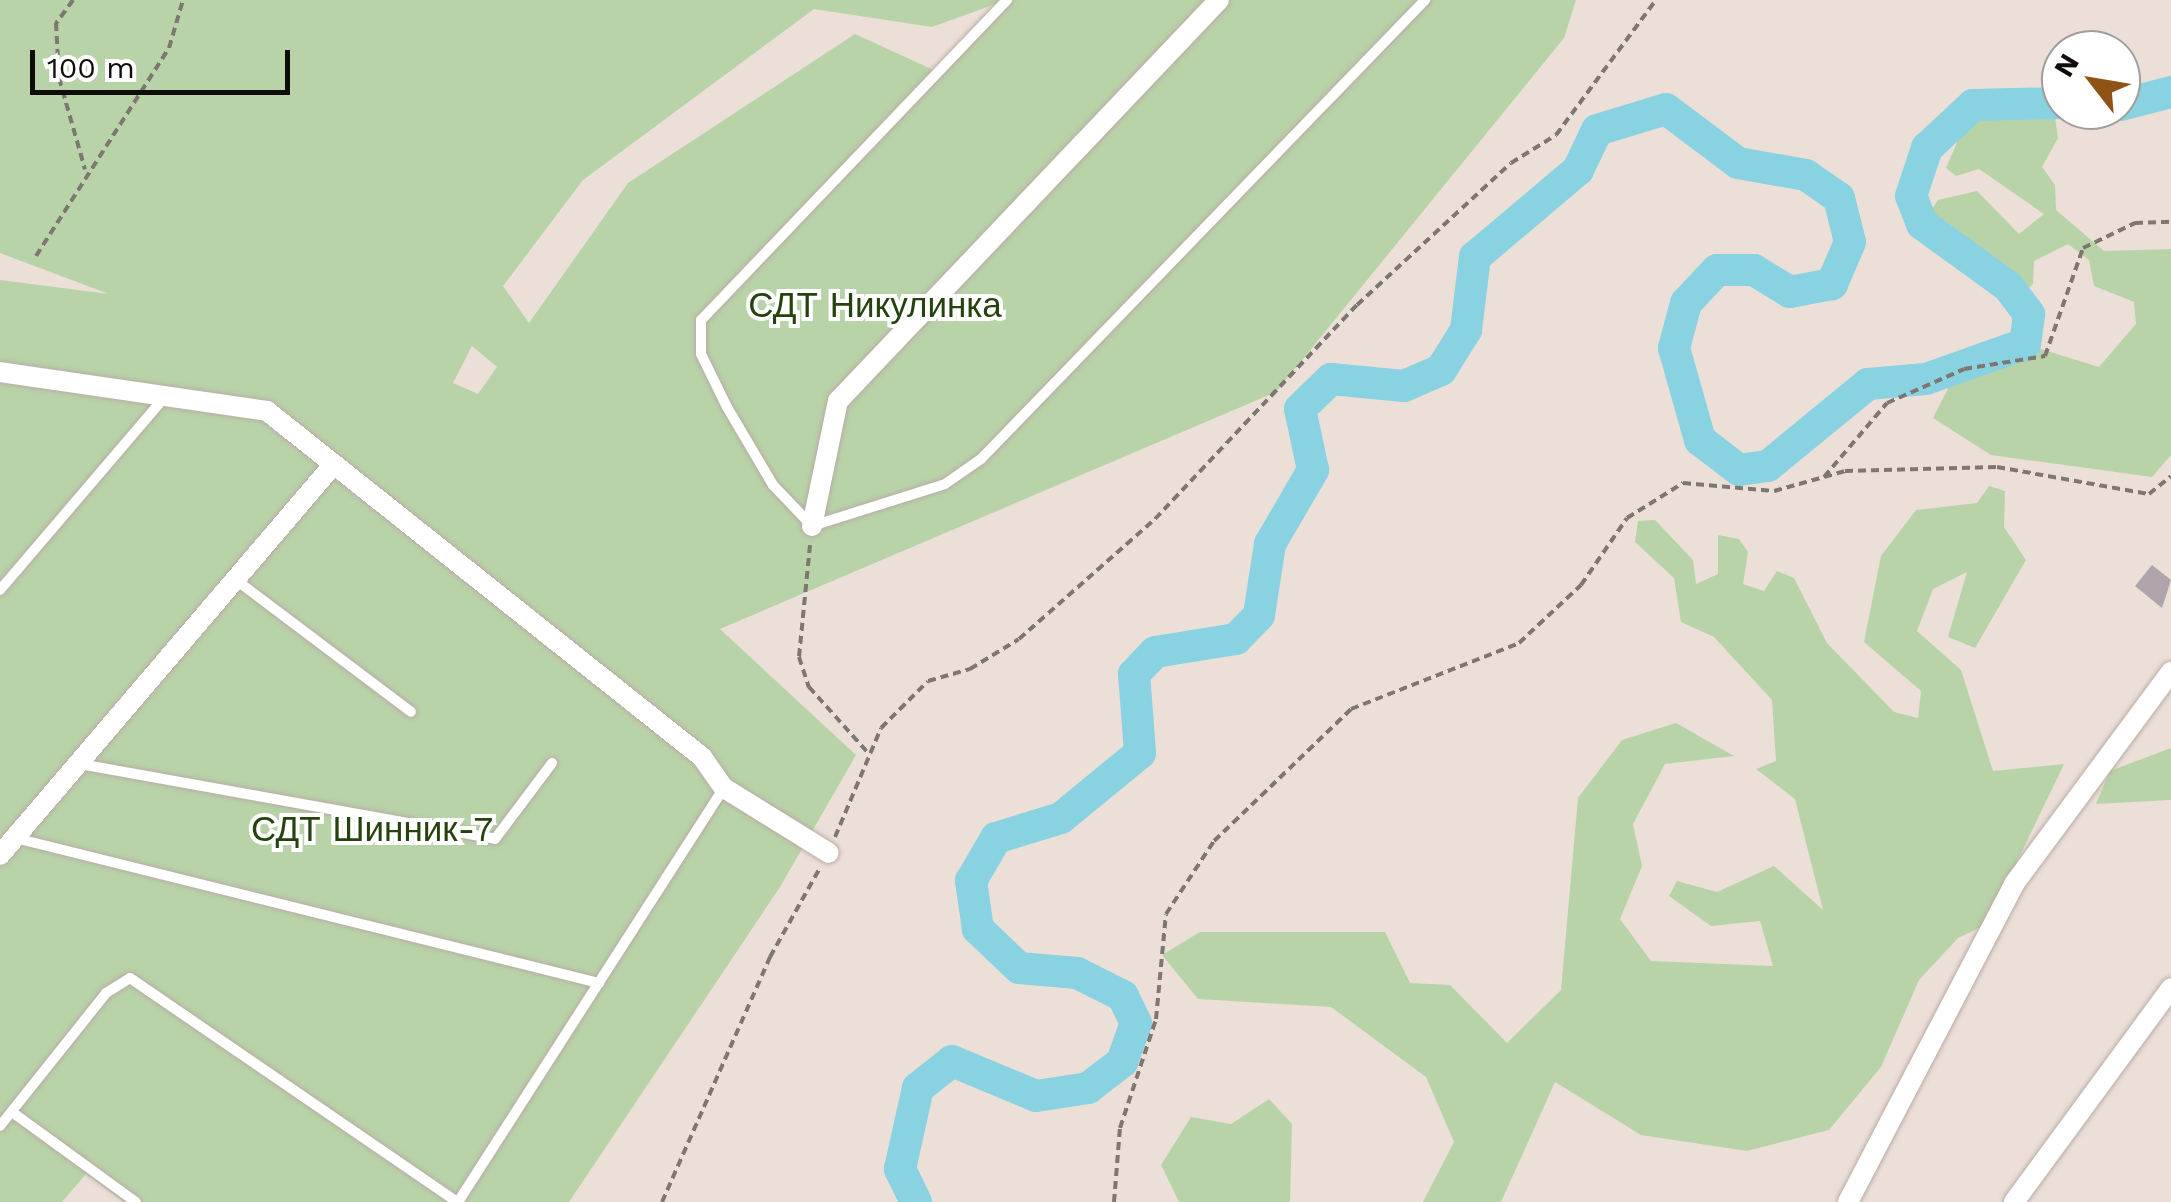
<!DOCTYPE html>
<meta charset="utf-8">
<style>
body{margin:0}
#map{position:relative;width:2171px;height:1202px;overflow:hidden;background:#ecdfd8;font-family:"Work Sans",sans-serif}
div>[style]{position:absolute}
.green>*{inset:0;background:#b8d3a8}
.river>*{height:32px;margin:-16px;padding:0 16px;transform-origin:16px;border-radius:16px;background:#89d2e2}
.building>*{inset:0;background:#b0a4ac}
.path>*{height:4px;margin-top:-2px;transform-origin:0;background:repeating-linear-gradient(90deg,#7e7671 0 8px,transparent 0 13px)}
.roads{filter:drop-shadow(0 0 2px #b8aca5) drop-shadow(0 0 2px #b8aca5)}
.lane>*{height:10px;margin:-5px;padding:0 5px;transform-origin:5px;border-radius:5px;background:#fff}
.street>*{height:20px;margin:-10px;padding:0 10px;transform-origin:10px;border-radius:10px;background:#fff}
span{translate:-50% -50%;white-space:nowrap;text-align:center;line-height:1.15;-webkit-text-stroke:8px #fff;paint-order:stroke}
.park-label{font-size:35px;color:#26420d}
.north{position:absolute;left:2041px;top:30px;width:100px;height:100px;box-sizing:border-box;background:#fff;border:2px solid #9f9e9d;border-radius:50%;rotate:301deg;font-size:28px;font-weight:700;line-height:40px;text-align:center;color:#100c0a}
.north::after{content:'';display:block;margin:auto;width:35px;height:45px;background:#905316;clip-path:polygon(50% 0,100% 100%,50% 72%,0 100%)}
.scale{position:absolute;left:30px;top:50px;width:260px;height:45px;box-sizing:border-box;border:5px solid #100c0a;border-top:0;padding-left:12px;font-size:30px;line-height:35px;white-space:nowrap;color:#100c0a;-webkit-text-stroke:8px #fff;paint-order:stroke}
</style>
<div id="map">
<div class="green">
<i style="clip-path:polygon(evenodd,0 0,1576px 0,1564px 38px,1276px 392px,720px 629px,856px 755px,780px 887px,569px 1202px,124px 1202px,86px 1174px,62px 1202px,0 1202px,0 280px,109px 294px,0 253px,0 0,1001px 2px,940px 73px,855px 34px,628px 183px,529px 323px,503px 286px,583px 180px,814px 9px,932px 27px,1001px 2px,0 0,472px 346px,497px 367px,478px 394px,453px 383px,472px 346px)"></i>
<i style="clip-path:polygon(2053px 102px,2058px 138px,2042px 167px,2055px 185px,2056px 210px,2104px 251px,2171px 249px,2171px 455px,2152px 477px,1991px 455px,1933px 418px,1962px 361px,2025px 344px,2099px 367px,2136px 324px,2134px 302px,2094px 286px,2089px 260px,2068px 244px,2034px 261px,2033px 284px,2018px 298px,1922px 224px,1938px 200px,1977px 191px,2019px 234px,2044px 214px,1979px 169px,1956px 176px,1946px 168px,1973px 105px)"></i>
<i style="clip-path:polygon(1989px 486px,2005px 491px,2004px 527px,2026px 560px,1975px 648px,1948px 637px,1967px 572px,1933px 589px,1917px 631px,1961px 670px,1993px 771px,2064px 764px,1987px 924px,1958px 938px,1919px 980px,1881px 1067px,1829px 1130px,1747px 1151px,1641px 1135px,1555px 1082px,1501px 1202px,1423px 1202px,1454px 1142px,1426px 1077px,1331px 1007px,1198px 999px,1162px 955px,1200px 932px,1385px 932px,1410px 983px,1450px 985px,1507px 1043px,1561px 990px,1578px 798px,1622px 740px,1676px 723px,1734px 756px,1665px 764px,1633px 824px,1642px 866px,1620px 919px,1651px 961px,1773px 966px,1760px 921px,1711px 926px,1669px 896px,1677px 881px,1717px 892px,1774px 866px,1823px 910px,1795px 799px,1756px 769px,1776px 761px,1772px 700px,1714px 637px,1681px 622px,1674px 578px,1635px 542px,1638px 521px,1655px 520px,1693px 560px,1696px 584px,1718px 574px,1718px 535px,1739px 539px,1748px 552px,1743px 584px,1764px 591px,1777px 571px,1794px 578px,1827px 643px,1894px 712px,1918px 718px,1921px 691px,1864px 642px,1881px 556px,1916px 510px,1977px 503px)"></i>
<i style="clip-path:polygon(2171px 748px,2171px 800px,2096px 804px,2110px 771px)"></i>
<i style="clip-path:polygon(1269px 1099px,1292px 1124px,1290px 1202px,1179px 1202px,1161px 1165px,1191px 1117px,1231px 1124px)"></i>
</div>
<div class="river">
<i style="left:2121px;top:105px;width:52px;rotate:-14.6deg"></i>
<i style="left:916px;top:1202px;width:37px;rotate:-116deg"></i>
<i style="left:900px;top:1169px;width:83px;rotate:-77.5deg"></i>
<i style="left:918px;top:1088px;width:43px;rotate:-38.5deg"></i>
<i style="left:952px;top:1061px;width:91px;rotate:22.6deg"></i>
<i style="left:1036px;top:1096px;width:53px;rotate:-8.7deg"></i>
<i style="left:1088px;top:1088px;width:43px;rotate:-37.4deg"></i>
<i style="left:1122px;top:1062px;width:41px;rotate:-70.3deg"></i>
<i style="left:1136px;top:1023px;width:30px;rotate:-116deg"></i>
<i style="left:1123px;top:996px;width:51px;rotate:-153.4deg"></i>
<i style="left:1077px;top:973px;width:58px;rotate:-175.1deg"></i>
<i style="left:1019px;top:968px;width:57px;rotate:-136.4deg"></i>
<i style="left:978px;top:929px;width:49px;rotate:-98.3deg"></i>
<i style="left:971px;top:881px;width:50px;rotate:-59.8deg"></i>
<i style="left:996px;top:838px;width:68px;rotate:-17.1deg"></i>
<i style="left:1061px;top:818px;width:102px;rotate:-39.4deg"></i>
<i style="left:1140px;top:753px;width:79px;rotate:-94.3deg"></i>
<i style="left:1134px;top:674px;width:30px;rotate:-46deg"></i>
<i style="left:1155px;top:652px;width:82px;rotate:-9.1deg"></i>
<i style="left:1236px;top:639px;width:33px;rotate:-46deg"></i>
<i style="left:1259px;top:615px;width:72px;rotate:-81.2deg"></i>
<i style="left:1270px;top:544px;width:86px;rotate:-59.8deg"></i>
<i style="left:1313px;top:470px;width:62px;rotate:-102deg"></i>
<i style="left:1300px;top:409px;width:43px;rotate:-44.1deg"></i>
<i style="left:1331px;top:379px;width:73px;rotate:5.5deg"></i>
<i style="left:1404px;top:386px;width:40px;rotate:-23.4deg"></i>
<i style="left:1441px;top:370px;width:47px;rotate:-58deg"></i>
<i style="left:1466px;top:330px;width:74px;rotate:-83deg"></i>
<i style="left:1475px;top:257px;width:135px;rotate:-40.2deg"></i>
<i style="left:1578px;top:170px;width:44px;rotate:-64.6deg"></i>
<i style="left:1597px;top:130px;width:72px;rotate:-16.9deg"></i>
<i style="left:1666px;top:109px;width:90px;rotate:36.9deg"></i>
<i style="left:1738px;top:163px;width:69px;rotate:10deg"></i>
<i style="left:1806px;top:175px;width:40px;rotate:34.9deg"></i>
<i style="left:1839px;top:198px;width:45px;rotate:76deg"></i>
<i style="left:1850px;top:242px;width:46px;rotate:113.2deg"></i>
<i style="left:1832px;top:284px;width:43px;rotate:169.2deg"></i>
<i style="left:1790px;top:292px;width:42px;rotate:-148.6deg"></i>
<i style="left:1754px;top:270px;width:37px;rotate:180deg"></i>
<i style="left:1717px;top:270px;width:45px;rotate:133.2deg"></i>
<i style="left:1686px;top:303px;width:47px;rotate:104.9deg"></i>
<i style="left:1674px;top:348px;width:96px;rotate:74.2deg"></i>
<i style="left:1700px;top:440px;width:49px;rotate:37.6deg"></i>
<i style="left:1739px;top:470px;width:29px;rotate:-8deg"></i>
<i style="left:1768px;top:466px;width:129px;rotate:-39.4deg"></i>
<i style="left:1868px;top:384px;width:58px;rotate:-4.9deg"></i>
<i style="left:1926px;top:379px;width:105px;rotate:-19.5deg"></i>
<i style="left:2025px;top:344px;width:30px;rotate:-82deg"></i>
<i style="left:2029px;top:314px;width:34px;rotate:-127deg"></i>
<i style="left:2009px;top:287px;width:107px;rotate:-144.1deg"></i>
<i style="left:1922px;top:224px;width:30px;rotate:-111deg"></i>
<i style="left:1911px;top:196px;width:51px;rotate:-71.6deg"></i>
<i style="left:1927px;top:148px;width:63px;rotate:-43.1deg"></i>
<i style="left:1973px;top:105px;width:88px;rotate:-1.3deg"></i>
</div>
<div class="building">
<i style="clip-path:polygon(2152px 565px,2171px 580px,2162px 608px,2135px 586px)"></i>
</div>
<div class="path">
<i style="left:73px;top:0;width:29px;rotate:126deg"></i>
<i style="left:56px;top:23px;width:55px;rotate:86.9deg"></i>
<i style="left:59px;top:78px;width:95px;rotate:74.1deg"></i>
<i style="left:36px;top:256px;width:247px;rotate:-57.4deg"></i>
<i style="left:169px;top:48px;width:50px;rotate:-73.7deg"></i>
<i style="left:1824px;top:477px;width:97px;rotate:-49.6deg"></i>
<i style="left:1887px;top:403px;width:84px;rotate:-23.8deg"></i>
<i style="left:1964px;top:369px;width:82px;rotate:-9.1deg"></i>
<i style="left:2045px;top:356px;width:114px;rotate:-70.6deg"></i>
<i style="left:2083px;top:248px;width:58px;rotate:-25.7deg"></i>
<i style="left:2135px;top:223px;width:36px;rotate:-2deg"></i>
<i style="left:810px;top:545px;width:113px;rotate:95.6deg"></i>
<i style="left:799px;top:657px;width:32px;rotate:72deg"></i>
<i style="left:809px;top:687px;width:91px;rotate:48.1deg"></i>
<i style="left:835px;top:837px;width:118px;rotate:-67.1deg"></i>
<i style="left:881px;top:728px;width:66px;rotate:-45deg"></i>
<i style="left:928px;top:681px;width:44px;rotate:-15.9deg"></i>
<i style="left:970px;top:669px;width:57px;rotate:-31.5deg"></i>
<i style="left:1019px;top:639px;width:181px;rotate:-41.4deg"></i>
<i style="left:1155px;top:519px;width:294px;rotate:-46.7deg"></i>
<i style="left:1357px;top:305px;width:209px;rotate:-42.7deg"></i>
<i style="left:1511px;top:163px;width:53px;rotate:-31.9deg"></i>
<i style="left:1556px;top:135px;width:168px;rotate:-53.5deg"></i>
<i style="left:662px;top:1202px;width:268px;rotate:-66.2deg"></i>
<i style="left:770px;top:957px;width:102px;rotate:-60.7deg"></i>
<i style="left:1114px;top:1202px;width:74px;rotate:-85.4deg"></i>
<i style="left:1120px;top:1128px;width:115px;rotate:-71.7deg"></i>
<i style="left:1156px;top:1019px;width:105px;rotate:-84.6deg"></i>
<i style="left:1166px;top:914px;width:87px;rotate:-56.7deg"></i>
<i style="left:1214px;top:841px;width:190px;rotate:-43.9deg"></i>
<i style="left:1351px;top:709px;width:180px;rotate:-21.4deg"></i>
<i style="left:1519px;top:643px;width:85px;rotate:-43.1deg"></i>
<i style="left:1581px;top:585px;width:81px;rotate:-55.5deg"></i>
<i style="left:1627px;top:518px;width:66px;rotate:-32deg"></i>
<i style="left:1683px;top:483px;width:91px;rotate:5deg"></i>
<i style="left:1774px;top:491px;width:74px;rotate:-15.7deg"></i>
<i style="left:1845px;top:471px;width:152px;rotate:-1.5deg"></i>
<i style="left:1997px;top:467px;width:154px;rotate:10.1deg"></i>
<i style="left:2149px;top:494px;width:28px;rotate:-39deg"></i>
</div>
<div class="roads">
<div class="lane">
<i style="left:1007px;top:0;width:443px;rotate:133.7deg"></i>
<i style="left:701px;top:320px;width:34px;rotate:90deg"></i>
<i style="left:701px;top:354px;width:59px;rotate:63.9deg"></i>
<i style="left:727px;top:407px;width:91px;rotate:59.5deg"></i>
<i style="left:773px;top:485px;width:57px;rotate:46.4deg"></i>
<i style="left:812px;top:526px;width:139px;rotate:-17.5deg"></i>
<i style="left:945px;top:484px;width:44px;rotate:-34.8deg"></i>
<i style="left:981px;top:459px;width:639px;rotate:-45.95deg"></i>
<i style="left:236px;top:580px;width:219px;rotate:37deg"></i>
<i style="left:0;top:590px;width:254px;rotate:-49.5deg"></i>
<i style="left:80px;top:764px;width:422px;rotate:10.2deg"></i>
<i style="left:495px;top:839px;width:95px;rotate:-53.1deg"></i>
<i style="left:15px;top:838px;width:602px;rotate:13.94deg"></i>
<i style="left:12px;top:1112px;width:153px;rotate:36deg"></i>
<i style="left:0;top:1126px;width:170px;rotate:-51.4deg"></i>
<i style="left:106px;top:993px;width:28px;rotate:-32deg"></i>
<i style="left:130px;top:978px;width:396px;rotate:34.4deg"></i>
<i style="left:458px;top:1202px;width:492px;rotate:-57.3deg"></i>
</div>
<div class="street">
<i style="left:0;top:372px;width:270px;rotate:8.3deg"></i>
<i style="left:267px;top:411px;width:556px;rotate:38.5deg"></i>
<i style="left:702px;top:757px;width:38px;rotate:55deg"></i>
<i style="left:724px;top:788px;width:123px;rotate:31.8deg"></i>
<i style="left:812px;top:526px;width:128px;rotate:-78.3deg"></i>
<i style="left:838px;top:401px;width:553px;rotate:-46.47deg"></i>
<i style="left:0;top:855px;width:514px;rotate:-49.5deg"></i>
<i style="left:1848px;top:1202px;width:359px;rotate:-62.4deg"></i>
<i style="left:2014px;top:884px;width:264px;rotate:-53.5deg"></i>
<i style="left:2014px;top:1202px;width:265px;rotate:-53.7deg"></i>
</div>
</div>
<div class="park-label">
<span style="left:875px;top:305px">СДТ Никулинка</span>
<span style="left:372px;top:829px">СДТ Шинник-7</span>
</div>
<div class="north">N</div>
<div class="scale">100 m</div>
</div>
